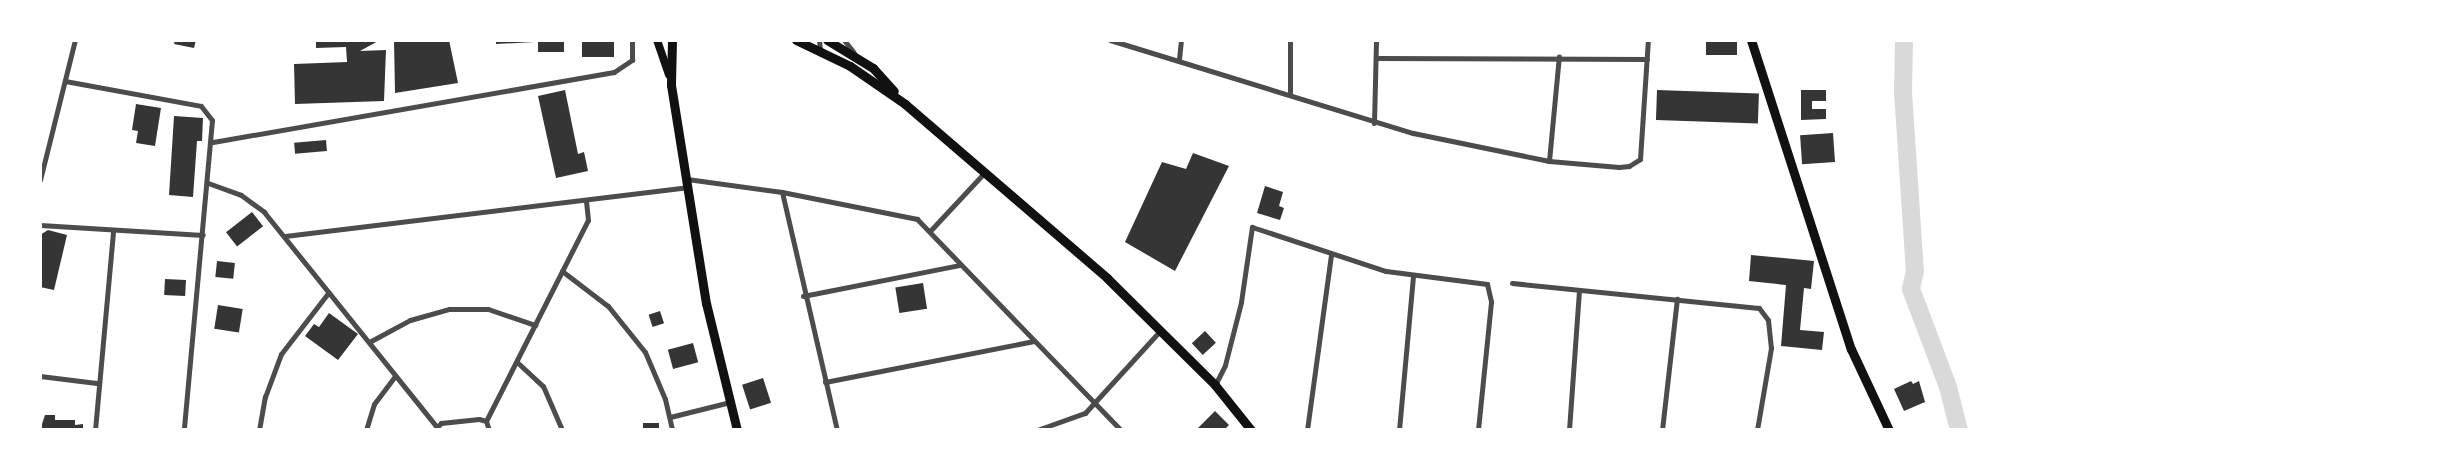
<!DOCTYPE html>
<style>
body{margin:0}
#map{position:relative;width:2464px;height:470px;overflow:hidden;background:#fff;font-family:"Nunito Sans",sans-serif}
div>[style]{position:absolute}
.river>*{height:18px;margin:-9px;padding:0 9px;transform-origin:9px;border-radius:9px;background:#d9d9d9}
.building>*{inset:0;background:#353535;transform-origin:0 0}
.minor>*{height:5px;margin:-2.5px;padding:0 2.5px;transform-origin:2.5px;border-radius:2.5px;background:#4c4c4c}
.secondary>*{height:8px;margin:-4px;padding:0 4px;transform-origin:4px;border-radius:4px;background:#111}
.primary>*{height:9px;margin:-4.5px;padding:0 4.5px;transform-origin:4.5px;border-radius:4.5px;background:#111}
span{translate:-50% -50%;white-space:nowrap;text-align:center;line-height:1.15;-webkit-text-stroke:6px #fff;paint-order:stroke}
.frame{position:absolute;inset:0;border:42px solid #fff;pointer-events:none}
</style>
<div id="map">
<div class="river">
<i style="left:1904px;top:40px;width:52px;rotate:91.1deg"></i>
<i style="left:1903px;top:92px;width:179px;rotate:86.2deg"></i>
<i style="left:1915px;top:271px;width:18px;rotate:103deg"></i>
<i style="left:1911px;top:289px;width:105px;rotate:69.3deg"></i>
<i style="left:1948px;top:387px;width:44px;rotate:75.7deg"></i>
</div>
<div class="building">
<i style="clip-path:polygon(175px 40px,196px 40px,194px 48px,174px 44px)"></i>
<i style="clip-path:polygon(316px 40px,380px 40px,360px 51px,386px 50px,384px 101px,295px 104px,294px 64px,347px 62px,346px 47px,316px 48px)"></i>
<i style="clip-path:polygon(394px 40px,449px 40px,458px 83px,395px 93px)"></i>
<i style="clip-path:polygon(496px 40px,535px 40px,535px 42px,496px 44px)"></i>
<i style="left:538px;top:40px;width:26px;height:12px"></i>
<i style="left:582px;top:40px;width:32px;height:17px"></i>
<i style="left:1706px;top:40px;width:31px;height:15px"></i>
<i style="clip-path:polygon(565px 90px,578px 154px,584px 152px,588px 171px,556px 178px,538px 96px)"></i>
<i style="left:1657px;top:90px;width:102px;height:30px;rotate:2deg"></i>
<i style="clip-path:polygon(1801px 90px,1826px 90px,1826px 101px,1812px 101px,1812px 109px,1826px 109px,1826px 119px,1801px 120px)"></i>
<i style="clip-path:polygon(136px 104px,161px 108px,155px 146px,136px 143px,138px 131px,132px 130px)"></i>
<i style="clip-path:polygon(174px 116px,203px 118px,202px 141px,197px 141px,193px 197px,169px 195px)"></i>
<i style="left:1833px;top:133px;width:29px;height:33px;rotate:86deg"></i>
<i style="left:326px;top:140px;width:11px;height:32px;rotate:85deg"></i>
<i style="clip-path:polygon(1193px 153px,1229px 166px,1175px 271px,1125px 242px,1162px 162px,1186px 169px)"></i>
<i style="clip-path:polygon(1265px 186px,1283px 192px,1279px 206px,1284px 208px,1280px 220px,1257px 213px)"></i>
<i style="left:252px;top:212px;width:18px;height:33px;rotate:52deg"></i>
<i style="clip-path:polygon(48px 230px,67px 235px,54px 290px,40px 287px,40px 235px)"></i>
<i style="clip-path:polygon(1751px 255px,1814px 261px,1811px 289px,1804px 288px,1800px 330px,1824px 332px,1822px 350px,1781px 346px,1786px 285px,1749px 281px)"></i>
<i style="left:217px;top:261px;width:18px;height:16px;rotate:6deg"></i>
<i style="left:165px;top:279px;width:21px;height:16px;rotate:3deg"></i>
<i style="left:923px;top:283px;width:26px;height:28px;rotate:81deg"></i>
<i style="left:218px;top:305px;width:25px;height:24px;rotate:9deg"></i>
<i style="left:660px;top:311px;width:13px;height:12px;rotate:72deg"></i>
<i style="clip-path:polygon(329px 313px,358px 334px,338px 360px,305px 336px,314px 324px,319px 327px)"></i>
<i style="left:1205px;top:331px;width:16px;height:18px;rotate:47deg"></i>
<i style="left:693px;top:343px;width:20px;height:26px;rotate:75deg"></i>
<i style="left:763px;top:378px;width:26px;height:22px;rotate:72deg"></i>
<i style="clip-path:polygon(1911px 381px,1913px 384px,1919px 381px,1925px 402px,1904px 411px,1894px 389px)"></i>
<i style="clip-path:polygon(1215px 411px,1229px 425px,1224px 430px,1196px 430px)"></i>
<i style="clip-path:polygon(45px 415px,55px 415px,55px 420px,75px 420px,75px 425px,83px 424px,83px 430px,40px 430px)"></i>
<i style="left:643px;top:423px;width:16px;height:7px"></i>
</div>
<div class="minor">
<i style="left:819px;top:40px;width:9px;rotate:84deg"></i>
<i style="left:844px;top:40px;width:16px;rotate:52deg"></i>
<i style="left:1110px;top:40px;width:317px;rotate:17.1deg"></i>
<i style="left:1413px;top:133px;width:139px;rotate:11.6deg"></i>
<i style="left:1549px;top:161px;width:70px;rotate:4.9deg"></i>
<i style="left:1619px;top:167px;width:10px;rotate:-6deg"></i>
<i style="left:1629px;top:166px;width:13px;rotate:-32deg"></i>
<i style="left:1640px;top:159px;width:119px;rotate:-86.2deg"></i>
<i style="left:1376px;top:58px;width:271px;rotate:0.2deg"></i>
<i style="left:1179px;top:59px;width:19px;rotate:-84deg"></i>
<i style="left:65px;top:81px;width:138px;rotate:10.4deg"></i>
<i style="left:201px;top:106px;width:18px;rotate:52deg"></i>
<i style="left:212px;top:120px;width:311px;rotate:95.2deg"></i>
<i style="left:1290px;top:94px;width:54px;rotate:-90deg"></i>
<i style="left:1374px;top:123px;width:83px;rotate:-88.6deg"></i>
<i style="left:213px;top:142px;width:407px;rotate:-9.9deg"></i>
<i style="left:614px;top:72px;width:22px;rotate:-34deg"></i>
<i style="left:632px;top:60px;width:20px;rotate:-90deg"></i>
<i style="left:1549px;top:161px;width:105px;rotate:-84.6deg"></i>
<i style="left:687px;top:179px;width:96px;rotate:7.8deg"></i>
<i style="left:782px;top:192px;width:138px;rotate:11.3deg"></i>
<i style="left:917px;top:219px;width:293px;rotate:46deg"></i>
<i style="left:40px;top:180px;width:144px;rotate:-76deg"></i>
<i style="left:208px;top:183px;width:35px;rotate:20deg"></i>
<i style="left:241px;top:195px;width:29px;rotate:36deg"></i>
<i style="left:264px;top:212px;width:275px;rotate:51.2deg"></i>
<i style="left:782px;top:192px;width:244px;rotate:77deg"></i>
<i style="left:40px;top:225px;width:163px;rotate:3.5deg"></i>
<i style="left:930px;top:231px;width:81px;rotate:-47deg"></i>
<i style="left:285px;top:236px;width:405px;rotate:-6.9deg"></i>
<i style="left:562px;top:271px;width:58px;rotate:37.3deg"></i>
<i style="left:608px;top:306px;width:59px;rotate:51.2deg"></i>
<i style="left:645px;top:352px;width:51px;rotate:66.9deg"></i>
<i style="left:665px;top:399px;width:32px;rotate:77deg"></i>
<i style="left:1512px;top:283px;width:248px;rotate:5.8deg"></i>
<i style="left:1759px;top:308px;width:15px;rotate:53deg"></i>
<i style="left:1768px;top:320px;width:28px;rotate:84deg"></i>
<i style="left:1771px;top:348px;width:83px;rotate:99.7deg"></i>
<i style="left:803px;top:296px;width:159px;rotate:-11.2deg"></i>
<i style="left:371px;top:341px;width:44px;rotate:-28.3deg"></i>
<i style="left:410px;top:320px;width:41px;rotate:-15.8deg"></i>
<i style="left:449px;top:309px;width:39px"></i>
<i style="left:488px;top:309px;width:50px;rotate:18.8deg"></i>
<i style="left:518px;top:363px;width:34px;rotate:43deg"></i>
<i style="left:543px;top:386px;width:48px;rotate:66.6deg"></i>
<i style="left:40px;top:376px;width:57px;rotate:7deg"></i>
<i style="left:825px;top:382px;width:213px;rotate:-11.1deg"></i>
<i style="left:1215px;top:385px;width:22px;rotate:-63deg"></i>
<i style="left:1225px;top:365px;width:65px;rotate:-75.7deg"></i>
<i style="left:1241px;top:302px;width:76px;rotate:-81.7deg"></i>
<i style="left:1252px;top:227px;width:141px;rotate:18.2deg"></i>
<i style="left:1386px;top:271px;width:102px;rotate:7.3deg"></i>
<i style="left:1487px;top:284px;width:18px;rotate:77deg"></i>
<i style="left:1491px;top:302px;width:129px;rotate:95.8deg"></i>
<i style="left:670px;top:417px;width:62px;rotate:-14deg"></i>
<i style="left:486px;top:421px;width:225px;rotate:-63.1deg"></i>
<i style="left:588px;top:220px;width:18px;rotate:-96deg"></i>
<i style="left:95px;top:430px;width:200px;rotate:-84.8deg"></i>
<i style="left:259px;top:430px;width:34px;rotate:-80deg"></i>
<i style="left:265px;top:397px;width:46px;rotate:-69.6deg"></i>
<i style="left:281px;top:354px;width:78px;rotate:-52.3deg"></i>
<i style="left:366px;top:430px;width:27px;rotate:-73deg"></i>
<i style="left:374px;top:404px;width:35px;rotate:-53deg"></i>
<i style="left:434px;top:430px;width:10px;rotate:-45deg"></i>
<i style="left:441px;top:423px;width:38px;rotate:-6deg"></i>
<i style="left:479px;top:419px;width:7px;rotate:16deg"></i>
<i style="left:486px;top:421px;width:9px;rotate:72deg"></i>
<i style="left:1037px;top:430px;width:51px;rotate:-19.5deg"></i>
<i style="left:1085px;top:413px;width:111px;rotate:-47.6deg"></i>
<i style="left:1307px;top:430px;width:177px;rotate:-82.2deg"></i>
<i style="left:1399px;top:430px;width:155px;rotate:-84.8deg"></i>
<i style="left:1569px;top:430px;width:140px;rotate:-85.9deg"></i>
<i style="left:1662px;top:430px;width:132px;rotate:-83.5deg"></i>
</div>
<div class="secondary">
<i style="left:657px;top:40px;width:37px;rotate:71deg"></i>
</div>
<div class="primary">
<i style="left:672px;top:40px;width:45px;rotate:91.3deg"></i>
<i style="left:671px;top:85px;width:221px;rotate:80.9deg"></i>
<i style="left:706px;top:303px;width:131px;rotate:76.3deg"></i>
<i style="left:796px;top:40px;width:60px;rotate:25.7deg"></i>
<i style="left:850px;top:66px;width:67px;rotate:34.6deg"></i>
<i style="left:905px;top:104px;width:267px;rotate:40.7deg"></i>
<i style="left:1107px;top:278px;width:152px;rotate:44.7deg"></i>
<i style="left:1215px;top:385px;width:58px;rotate:51.3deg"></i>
<i style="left:827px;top:40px;width:54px;rotate:31.3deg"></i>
<i style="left:873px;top:68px;width:31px;rotate:48deg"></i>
<i style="left:1751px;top:40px;width:325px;rotate:72.1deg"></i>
<i style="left:1851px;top:349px;width:89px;rotate:64.9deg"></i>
</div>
<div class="frame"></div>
</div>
